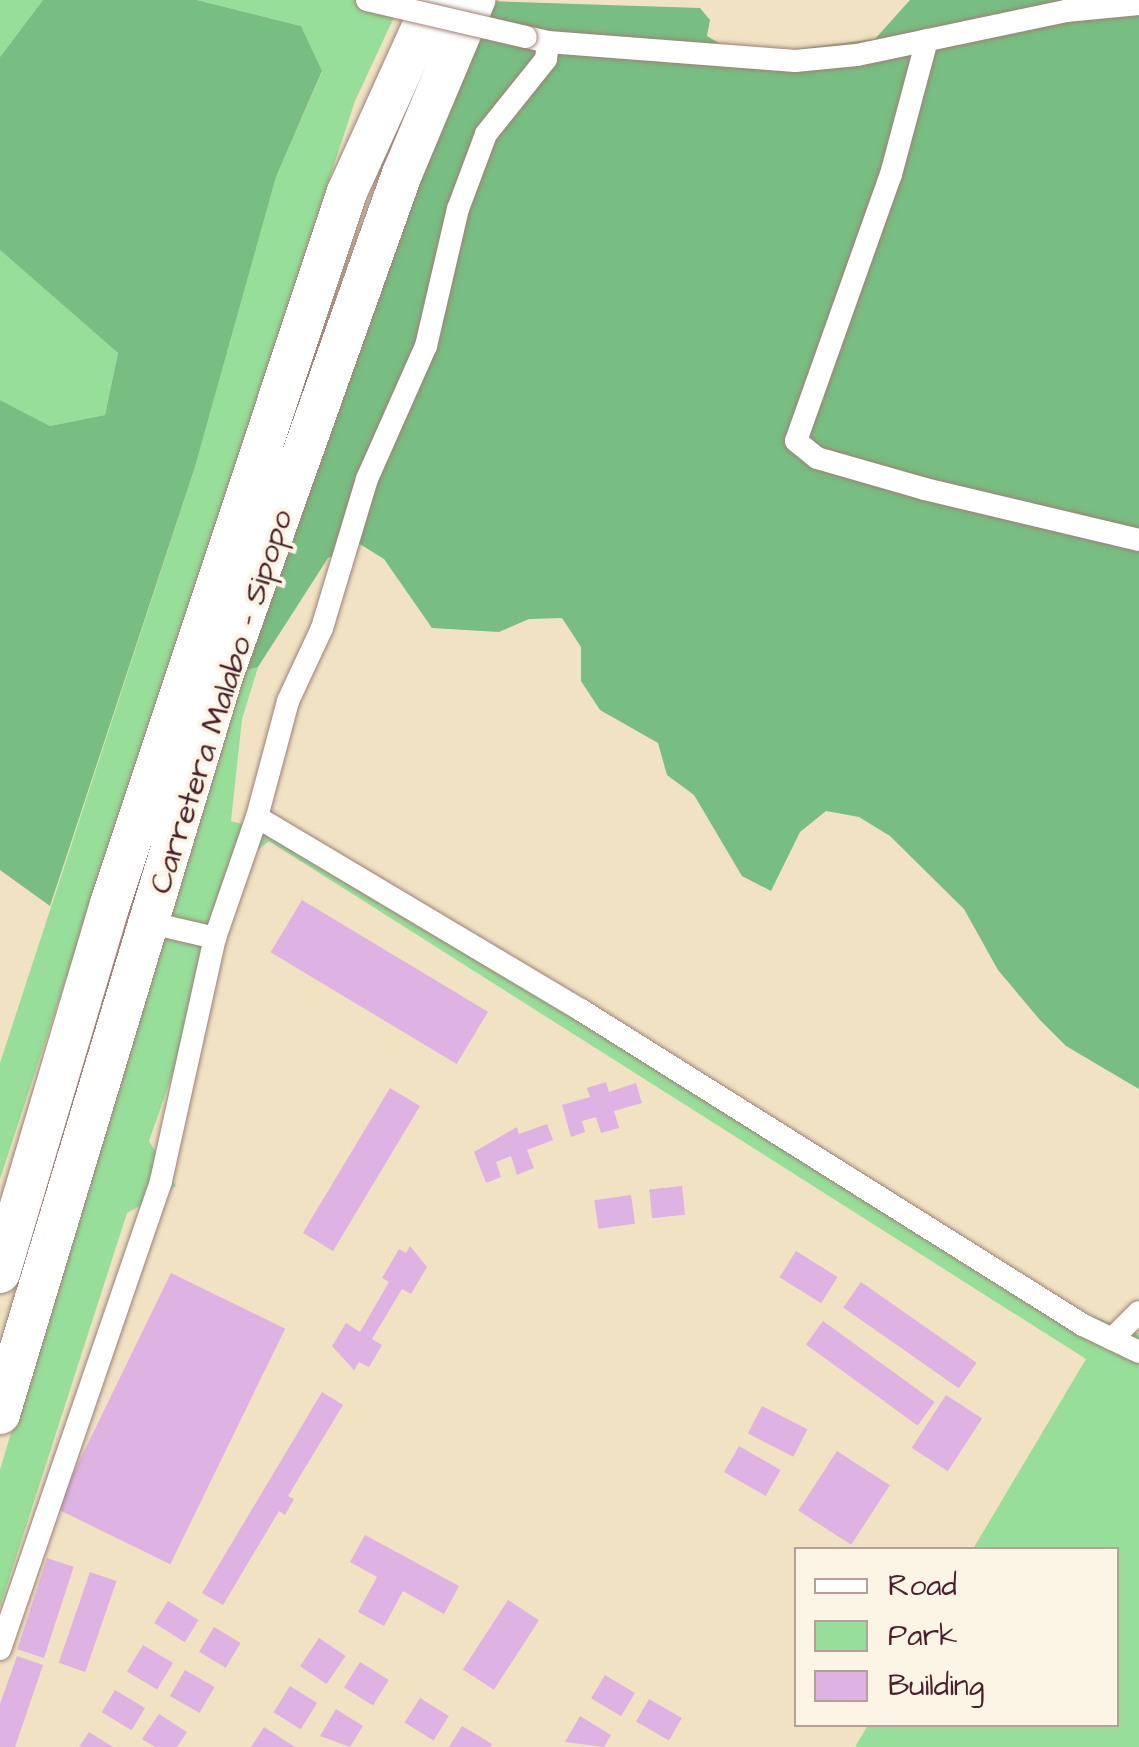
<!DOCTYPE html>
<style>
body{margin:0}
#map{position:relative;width:1139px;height:1747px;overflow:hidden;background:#f0e2c3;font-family:"Architects Daughter",sans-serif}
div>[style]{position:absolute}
.green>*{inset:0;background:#96de99}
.forest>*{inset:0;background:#78bd81}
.building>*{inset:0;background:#deb3e3;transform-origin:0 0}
.roads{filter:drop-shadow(0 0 2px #9d8077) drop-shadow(0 0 2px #9d8077)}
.street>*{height:22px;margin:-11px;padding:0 11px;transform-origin:11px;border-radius:11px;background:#fff}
.highway>*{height:40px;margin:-20px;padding:0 20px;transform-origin:20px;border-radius:20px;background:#fff}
.bridges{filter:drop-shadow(0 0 2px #9d8077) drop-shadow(0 0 2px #9d8077)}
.street-bridge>*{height:22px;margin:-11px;padding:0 11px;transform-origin:11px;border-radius:11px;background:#fff}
span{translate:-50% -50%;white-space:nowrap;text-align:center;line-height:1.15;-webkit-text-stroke:8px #fcf5e5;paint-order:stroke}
.street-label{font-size:32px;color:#4a1f2b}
.legend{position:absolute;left:794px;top:1547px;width:325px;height:180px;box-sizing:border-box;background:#fcf5e5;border:2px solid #b59f9b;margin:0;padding:12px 18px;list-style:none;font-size:30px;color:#4a1f2b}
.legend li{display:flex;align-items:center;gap:20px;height:50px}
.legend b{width:50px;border:2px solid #b59f9b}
</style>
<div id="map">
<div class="green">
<i style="clip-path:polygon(0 0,43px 0,0 57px)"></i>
<i style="clip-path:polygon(197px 0,402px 0,355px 101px,0 1179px,0 1063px,195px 467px,276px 177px,322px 72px,301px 26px)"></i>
<i style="clip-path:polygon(0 250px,118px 353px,105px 415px,50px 426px,0 400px)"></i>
<i style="clip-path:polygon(238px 665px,258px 667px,242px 719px,231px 821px,312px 843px,1082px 1312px,1139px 1334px,1139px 1747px,855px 1747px,868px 1725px,1116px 1724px,1116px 1550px,973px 1549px,1086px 1359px,269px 841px,249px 857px,149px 1141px,176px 1186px,127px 1213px,0 1607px,0 1470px)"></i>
</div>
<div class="forest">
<i style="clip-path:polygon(43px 0,197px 0,301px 26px,322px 71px,276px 177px,195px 467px,50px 906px,0 870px,0 400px,50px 426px,105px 415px,118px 353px,0 250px,0 57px)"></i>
<i style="clip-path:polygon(458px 0,700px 8px,710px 20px,707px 36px,722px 45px,790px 50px,875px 39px,910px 0,1139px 0,1139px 1089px,1066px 1046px,1040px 1020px,998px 970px,964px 909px,890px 836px,859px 817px,826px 811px,800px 832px,771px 891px,742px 876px,694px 795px,667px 775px,658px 743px,600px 710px,581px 681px,581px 647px,562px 618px,529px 619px,499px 632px,432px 628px,384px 559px,358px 543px,328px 558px,258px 667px,221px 675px)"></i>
</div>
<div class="building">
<i style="left:302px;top:900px;width:217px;height:61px;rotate:31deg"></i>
<i style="clip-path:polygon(606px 1082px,609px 1092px,636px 1083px,642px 1103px,614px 1111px,619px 1128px,601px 1133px,596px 1117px,582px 1121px,585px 1132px,571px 1137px,562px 1105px,590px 1097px,587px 1088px)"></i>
<i style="left:390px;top:1088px;width:35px;height:169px;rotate:31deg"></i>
<i style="clip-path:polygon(547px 1124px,553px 1140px,527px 1150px,534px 1168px,517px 1175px,511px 1156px,496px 1162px,501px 1177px,486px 1183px,474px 1152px,517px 1127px,519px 1134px)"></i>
<i style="left:682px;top:1186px;width:29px;height:33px;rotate:84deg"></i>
<i style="left:631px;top:1195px;width:29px;height:37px;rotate:82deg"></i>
<i style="clip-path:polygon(410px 1246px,427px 1267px,411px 1294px,402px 1289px,372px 1339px,382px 1345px,369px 1367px,359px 1362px,354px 1370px,332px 1346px,346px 1323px,360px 1332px,389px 1282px,382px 1278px,399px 1249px,406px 1253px)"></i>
<i style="left:796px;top:1251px;width:49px;height:31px;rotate:32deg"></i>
<i style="left:171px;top:1273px;width:127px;height:262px;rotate:26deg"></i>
<i style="left:861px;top:1282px;width:141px;height:31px;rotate:35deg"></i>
<i style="left:823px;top:1321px;width:138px;height:29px;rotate:36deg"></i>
<i style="clip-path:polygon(322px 1392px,343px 1405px,288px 1496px,294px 1499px,285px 1515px,279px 1511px,223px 1605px,202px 1593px)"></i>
<i style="left:946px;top:1395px;width:43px;height:63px;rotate:33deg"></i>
<i style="left:762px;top:1406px;width:51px;height:31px;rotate:27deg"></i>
<i style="left:739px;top:1446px;width:48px;height:30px;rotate:30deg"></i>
<i style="left:837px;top:1451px;width:63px;height:71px;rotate:33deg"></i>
<i style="clip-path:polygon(365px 1535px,459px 1586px,444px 1614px,403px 1591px,384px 1626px,358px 1612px,377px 1577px,350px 1562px)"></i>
<i style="left:47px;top:1558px;width:28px;height:96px;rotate:18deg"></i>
<i style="left:90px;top:1572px;width:28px;height:96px;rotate:19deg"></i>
<i style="left:508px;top:1600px;width:37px;height:83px;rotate:33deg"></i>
<i style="left:168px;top:1601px;width:36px;height:26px;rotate:32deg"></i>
<i style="left:214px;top:1627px;width:31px;height:29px;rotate:31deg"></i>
<i style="left:319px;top:1638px;width:32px;height:34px;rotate:34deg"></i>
<i style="left:143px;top:1645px;width:35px;height:31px;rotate:31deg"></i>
<i style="clip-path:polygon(17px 1656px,43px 1665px,15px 1747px,0 1747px,0 1704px)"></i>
<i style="left:360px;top:1662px;width:34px;height:30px;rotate:32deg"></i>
<i style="left:185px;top:1670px;width:34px;height:30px;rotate:30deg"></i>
<i style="left:605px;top:1675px;width:35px;height:27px;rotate:31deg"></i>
<i style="left:290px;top:1686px;width:32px;height:31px;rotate:32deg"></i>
<i style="left:115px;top:1690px;width:35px;height:26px;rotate:31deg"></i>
<i style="left:420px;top:1698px;width:34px;height:29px;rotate:32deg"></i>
<i style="left:649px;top:1699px;width:38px;height:26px;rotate:30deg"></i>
<i style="clip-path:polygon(336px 1709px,363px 1726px,350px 1747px,320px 1736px)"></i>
<i style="clip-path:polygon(159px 1714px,187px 1732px,177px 1747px,155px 1747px,142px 1739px)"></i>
<i style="clip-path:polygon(580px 1716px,611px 1735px,604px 1747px,565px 1742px)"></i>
<i style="clip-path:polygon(462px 1726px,492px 1744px,490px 1747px,449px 1747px)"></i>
<i style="clip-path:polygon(264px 1727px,295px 1747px,251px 1747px)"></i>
<i style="clip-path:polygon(89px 1732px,113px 1747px,79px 1747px)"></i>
</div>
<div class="roads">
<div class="street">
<i style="left:927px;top:40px;width:139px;rotate:105deg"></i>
<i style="left:891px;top:174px;width:283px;rotate:109.6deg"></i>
<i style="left:796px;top:441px;width:27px;rotate:39deg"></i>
<i style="left:817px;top:458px;width:112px;rotate:16deg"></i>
<i style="left:925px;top:489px;width:220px;rotate:13.4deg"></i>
<i style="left:548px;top:42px;width:248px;rotate:4.4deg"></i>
<i style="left:795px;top:61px;width:62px;rotate:-5.5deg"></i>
<i style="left:857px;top:55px;width:214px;rotate:-11.9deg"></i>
<i style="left:1066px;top:11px;width:73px;rotate:-5.5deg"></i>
<i style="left:257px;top:817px;width:377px;rotate:30.8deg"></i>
<i style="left:581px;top:1010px;width:593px;rotate:32.11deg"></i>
<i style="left:1083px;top:1325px;width:62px;rotate:25.7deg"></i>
<i style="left:151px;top:923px;width:66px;rotate:13.2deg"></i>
<i style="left:1112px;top:1339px;width:38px;rotate:-45deg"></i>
<i style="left:0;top:1649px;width:495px;rotate:-71deg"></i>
<i style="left:161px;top:1181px;width:249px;rotate:-77.5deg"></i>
<i style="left:215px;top:938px;width:128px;rotate:-70.9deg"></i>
<i style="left:257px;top:817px;width:120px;rotate:-75deg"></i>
<i style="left:288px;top:701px;width:81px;rotate:-65deg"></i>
<i style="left:322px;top:628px;width:156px;rotate:-73.2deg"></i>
<i style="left:367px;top:479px;width:145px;rotate:-66.1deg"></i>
<i style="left:426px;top:346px;width:141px;rotate:-76.9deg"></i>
<i style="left:458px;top:209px;width:80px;rotate:-69.5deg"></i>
<i style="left:486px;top:134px;width:96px;rotate:-51.3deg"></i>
<i style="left:546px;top:59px;width:17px;rotate:-83deg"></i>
<i style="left:548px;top:42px;width:23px;rotate:-167deg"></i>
</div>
<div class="highway">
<i style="left:0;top:1273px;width:385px;rotate:-73.4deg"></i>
<i style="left:110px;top:904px;width:750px;rotate:-71.59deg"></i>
<i style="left:347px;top:192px;width:211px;rotate:-65.6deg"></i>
<i style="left:0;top:1414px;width:771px;rotate:-73.19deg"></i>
<i style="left:223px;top:676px;width:533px;rotate:-70.38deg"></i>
<i style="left:402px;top:174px;width:189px;rotate:-67.2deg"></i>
</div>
</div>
<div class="bridges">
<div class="street-bridge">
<i style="left:367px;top:0;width:163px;rotate:13.1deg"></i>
</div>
</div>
<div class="street-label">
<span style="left:222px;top:702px;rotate:-72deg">Carretera Malabo - Sipopo</span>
</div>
<ul class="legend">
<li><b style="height:12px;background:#fff"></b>Road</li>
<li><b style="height:28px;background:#96de99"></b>Park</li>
<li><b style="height:28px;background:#deb3e3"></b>Building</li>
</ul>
</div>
